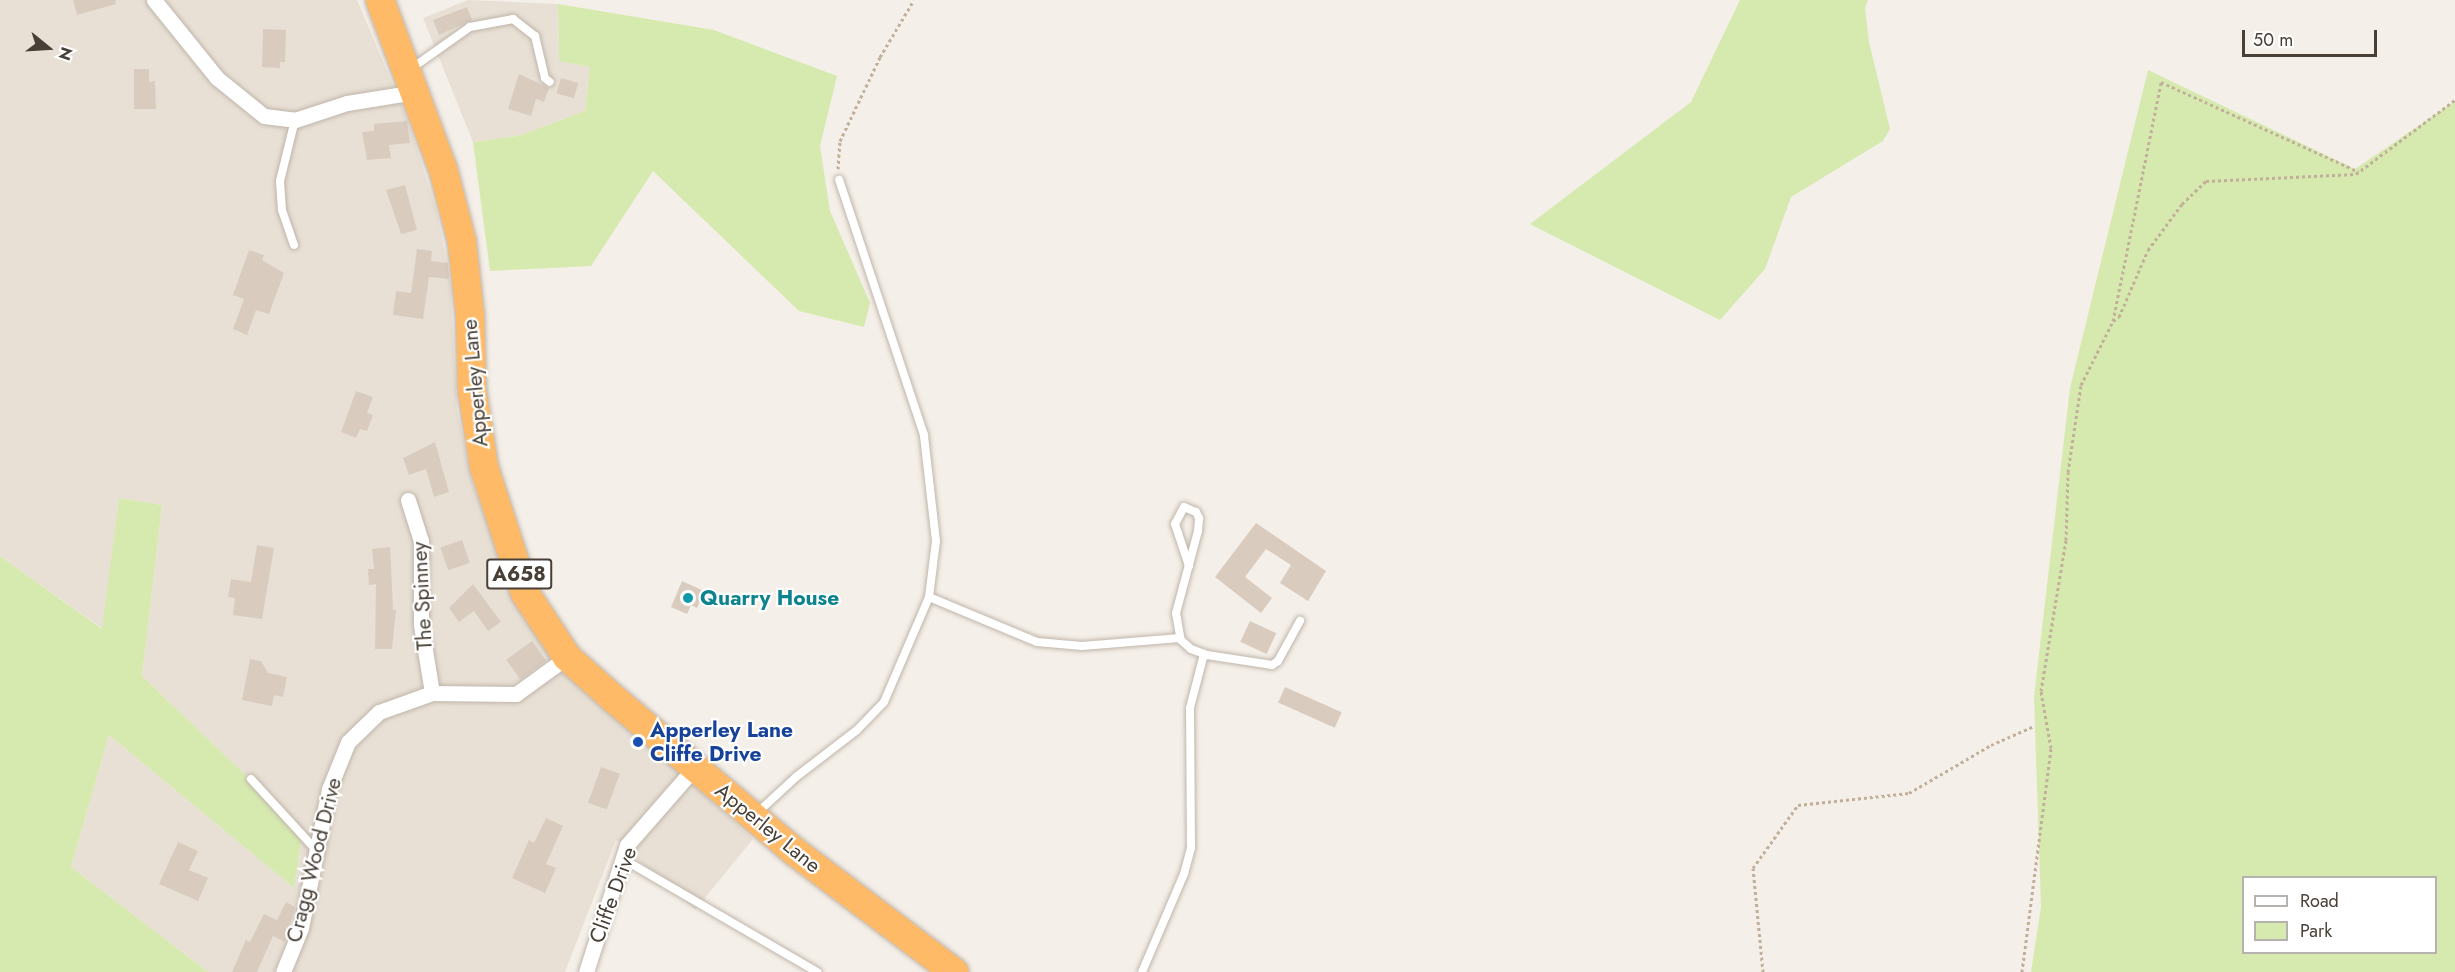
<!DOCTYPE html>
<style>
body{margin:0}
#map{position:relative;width:2455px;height:972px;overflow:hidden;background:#f4efe8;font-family:Jost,sans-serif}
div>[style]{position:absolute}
.residential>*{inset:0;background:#e8e0d5}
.green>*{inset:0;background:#d6eaaf}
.building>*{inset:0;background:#d9ccbf;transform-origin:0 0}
.path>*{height:3px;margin-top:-1.5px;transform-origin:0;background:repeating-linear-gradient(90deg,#c2af9a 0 3px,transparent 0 6px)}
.roads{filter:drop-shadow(0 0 2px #c0b5aa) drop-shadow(0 0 2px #c0b5aa)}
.lane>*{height:8px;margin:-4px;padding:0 4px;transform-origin:4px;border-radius:4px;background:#fff}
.street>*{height:15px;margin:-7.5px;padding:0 7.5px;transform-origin:7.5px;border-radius:7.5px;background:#fff}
.highway>*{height:28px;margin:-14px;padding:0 14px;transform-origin:14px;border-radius:14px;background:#ffba68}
.dots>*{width:16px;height:16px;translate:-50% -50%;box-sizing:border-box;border:3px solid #fff;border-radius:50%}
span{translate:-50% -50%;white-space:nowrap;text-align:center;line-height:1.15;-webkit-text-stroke:4.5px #fff;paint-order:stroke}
.shield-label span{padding:2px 4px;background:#fff;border:2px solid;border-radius:4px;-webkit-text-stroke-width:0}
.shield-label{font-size:20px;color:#483f36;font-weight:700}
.street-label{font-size:21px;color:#483f36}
.culture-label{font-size:21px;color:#0d838f;font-weight:700}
.left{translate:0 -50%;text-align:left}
.transit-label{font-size:21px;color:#164399;font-weight:700}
.legend{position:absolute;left:2242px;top:876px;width:195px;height:78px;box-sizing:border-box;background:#fff;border:2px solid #b6b2af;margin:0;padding:8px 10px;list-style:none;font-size:18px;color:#483f36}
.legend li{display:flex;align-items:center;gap:12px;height:30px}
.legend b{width:30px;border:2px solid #b6b2af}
.north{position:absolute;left:18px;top:18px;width:60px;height:60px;-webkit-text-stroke:4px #fff;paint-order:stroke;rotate:108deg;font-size:16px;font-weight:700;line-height:24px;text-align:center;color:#483f36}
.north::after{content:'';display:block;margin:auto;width:21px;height:27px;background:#483f36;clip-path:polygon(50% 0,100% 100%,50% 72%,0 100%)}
.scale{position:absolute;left:2242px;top:30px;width:135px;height:27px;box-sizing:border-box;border:3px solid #483f36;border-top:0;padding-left:8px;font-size:18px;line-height:21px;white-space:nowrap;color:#483f36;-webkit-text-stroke:4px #fff;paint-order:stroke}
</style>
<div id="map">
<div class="residential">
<i style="clip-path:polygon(0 0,357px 0,408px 121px,436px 209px,450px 279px,457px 410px,472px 481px,524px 619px,576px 678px,753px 839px,695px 910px,616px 840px,565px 972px,208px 972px,71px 867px,109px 735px,294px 888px,303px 830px,142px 676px,162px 505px,119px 498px,103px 629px,0 556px)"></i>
<i style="clip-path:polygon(468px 0,558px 4px,559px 61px,590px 67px,585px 111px,518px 136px,473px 142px,423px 18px)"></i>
</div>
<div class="green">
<i style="clip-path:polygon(1740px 0,1868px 0,1865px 8px,1869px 42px,1890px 129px,1883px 141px,1791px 197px,1765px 269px,1720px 320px,1530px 224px,1691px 102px)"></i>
<i style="clip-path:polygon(558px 4px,714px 30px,837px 76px,820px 146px,830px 211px,870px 303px,864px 327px,799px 311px,653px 171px,591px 266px,490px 271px,473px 142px,518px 136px,585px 111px,590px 67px,559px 61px)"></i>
<i style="clip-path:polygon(evenodd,2148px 70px,2355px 169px,2455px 101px,2455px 972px,2031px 972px,2041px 907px,2034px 697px,2070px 388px,2148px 70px,2244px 878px,2436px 878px,2436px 952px,2244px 952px,2244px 878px)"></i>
<i style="clip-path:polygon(119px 498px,162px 505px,142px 676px,303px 830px,294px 888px,109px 735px,71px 867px,208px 972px,0 972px,0 556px,102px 629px)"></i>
</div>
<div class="building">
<i style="clip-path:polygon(73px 0,115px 0,116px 4px,77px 15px)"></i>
<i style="clip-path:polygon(467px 7px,472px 20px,439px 35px,433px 20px)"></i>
<i style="clip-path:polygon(263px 29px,286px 30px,285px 62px,280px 62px,280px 68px,262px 67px)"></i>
<i style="clip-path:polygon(134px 69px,149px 69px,149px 82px,155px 81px,156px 109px,134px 109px)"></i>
<i style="clip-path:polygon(519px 74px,549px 88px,544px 102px,536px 99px,531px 116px,508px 109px)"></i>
<i style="left:561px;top:78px;width:18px;height:16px;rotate:16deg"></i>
<i style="clip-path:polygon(407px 121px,410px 143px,389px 145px,391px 158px,367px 160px,362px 132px,374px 131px,374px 124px)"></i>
<i style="clip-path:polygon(405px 185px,417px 230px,401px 234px,386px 190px)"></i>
<i style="clip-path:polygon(417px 249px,432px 251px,431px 261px,448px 263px,449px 279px,429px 277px,423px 319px,393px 315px,396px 291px,411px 293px)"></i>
<i style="clip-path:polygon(249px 250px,264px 255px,262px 260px,284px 273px,269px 314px,256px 310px,247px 335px,233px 329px,244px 299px,233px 295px)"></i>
<i style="clip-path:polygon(356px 391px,373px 397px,367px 413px,373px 415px,367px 431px,360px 429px,356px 438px,341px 432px)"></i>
<i style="clip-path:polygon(435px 442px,449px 492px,434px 497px,426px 469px,409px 475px,403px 458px)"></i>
<i style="clip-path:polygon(1256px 523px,1326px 571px,1308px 601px,1280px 583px,1291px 565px,1266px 549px,1245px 577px,1272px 598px,1261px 613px,1215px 577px)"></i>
<i style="left:462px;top:540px;width:24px;height:23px;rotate:71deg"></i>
<i style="clip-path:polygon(257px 545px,274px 548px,262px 619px,233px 615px,235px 598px,228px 597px,231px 579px,251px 582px)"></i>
<i style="clip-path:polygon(390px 547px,393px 610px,396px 610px,392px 649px,375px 649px,376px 584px,369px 585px,368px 569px,374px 569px,372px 549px)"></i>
<i style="clip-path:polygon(682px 581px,704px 591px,697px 608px,691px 605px,687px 614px,671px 607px)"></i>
<i style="clip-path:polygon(473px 584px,501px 622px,488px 631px,474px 611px,459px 622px,449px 608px)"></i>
<i style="left:1250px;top:621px;width:29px;height:23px;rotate:25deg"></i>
<i style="left:532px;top:641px;width:24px;height:32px;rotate:54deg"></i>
<i style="clip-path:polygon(250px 659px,261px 661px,268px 673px,287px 677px,283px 697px,274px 695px,272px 706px,242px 700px)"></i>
<i style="left:1285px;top:687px;width:62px;height:17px;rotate:24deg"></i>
<i style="left:601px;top:767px;width:20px;height:38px;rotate:20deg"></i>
<i style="clip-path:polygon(546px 818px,563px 826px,546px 864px,556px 868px,545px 893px,512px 878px,529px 840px,534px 843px)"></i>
<i style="clip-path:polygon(178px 842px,198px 851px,189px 870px,208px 878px,198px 901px,159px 884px)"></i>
<i style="clip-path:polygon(286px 902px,295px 907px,285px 942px,273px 936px,257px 972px,232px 972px,246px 940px,250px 942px,264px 914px,277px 920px)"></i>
</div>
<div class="path">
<i style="left:838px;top:169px;width:28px;rotate:-86deg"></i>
<i style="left:840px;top:141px;width:93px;rotate:-64.5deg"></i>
<i style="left:880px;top:57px;width:66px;rotate:-59.2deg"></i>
<i style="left:2113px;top:321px;width:244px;rotate:-78.6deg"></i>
<i style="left:2161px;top:82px;width:217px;rotate:24.4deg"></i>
<i style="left:1763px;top:972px;width:104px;rotate:-95.5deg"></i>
<i style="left:1753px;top:868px;width:77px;rotate:-54.5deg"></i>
<i style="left:1798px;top:805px;width:112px;rotate:-6.2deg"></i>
<i style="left:1909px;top:793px;width:95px;rotate:-30.3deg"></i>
<i style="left:1991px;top:745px;width:45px;rotate:-23.7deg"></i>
<i style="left:2022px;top:972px;width:226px;rotate:-82.6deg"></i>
<i style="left:2051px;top:748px;width:58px;rotate:-100deg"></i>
<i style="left:2041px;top:691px;width:153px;rotate:-80.6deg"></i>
<i style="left:2066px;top:540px;width:68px;rotate:-88.3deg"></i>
<i style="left:2068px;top:472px;width:88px;rotate:-81.5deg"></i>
<i style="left:2081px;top:385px;width:72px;rotate:-63.4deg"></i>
<i style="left:2113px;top:321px;width:7px;rotate:-34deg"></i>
<i style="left:2119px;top:317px;width:73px;rotate:-66.6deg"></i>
<i style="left:2148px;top:250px;width:57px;rotate:-53.5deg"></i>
<i style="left:2182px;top:204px;width:33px;rotate:-44deg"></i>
<i style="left:2206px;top:181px;width:150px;rotate:-2.7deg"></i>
<i style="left:2356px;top:174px;width:124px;rotate:-36.8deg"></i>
</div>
<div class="roads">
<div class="lane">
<i style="left:412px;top:68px;width:71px;rotate:-35.3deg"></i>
<i style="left:470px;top:27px;width:44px;rotate:-10.5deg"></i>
<i style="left:513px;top:19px;width:28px;rotate:38deg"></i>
<i style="left:535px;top:36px;width:43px;rotate:76.6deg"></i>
<i style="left:545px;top:78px;width:6px;rotate:39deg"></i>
<i style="left:294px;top:245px;width:37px;rotate:-109deg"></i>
<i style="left:282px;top:210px;width:29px;rotate:-94deg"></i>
<i style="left:280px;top:181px;width:63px;rotate:-76.2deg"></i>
<i style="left:1189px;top:566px;width:44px;rotate:-108.4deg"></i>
<i style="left:1175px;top:524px;width:19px;rotate:-62deg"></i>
<i style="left:1184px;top:507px;width:13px;rotate:23deg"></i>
<i style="left:1196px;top:512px;width:7px;rotate:63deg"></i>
<i style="left:1199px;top:518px;width:13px;rotate:94deg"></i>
<i style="left:1198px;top:531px;width:85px;rotate:105deg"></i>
<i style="left:1176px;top:613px;width:27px;rotate:80deg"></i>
<i style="left:1181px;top:640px;width:13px;rotate:42deg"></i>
<i style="left:1191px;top:649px;width:17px;rotate:21deg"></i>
<i style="left:1207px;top:655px;width:66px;rotate:8.7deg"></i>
<i style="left:1272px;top:665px;width:7px;rotate:-34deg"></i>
<i style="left:1278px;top:661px;width:46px;rotate:-61.2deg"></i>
<i style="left:929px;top:597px;width:117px;rotate:22.6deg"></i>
<i style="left:1037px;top:642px;width:45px;rotate:5.1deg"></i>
<i style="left:1082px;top:646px;width:98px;rotate:-4.7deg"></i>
<i style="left:251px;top:779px;width:96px;rotate:47.5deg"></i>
<i style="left:756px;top:814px;width:54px;rotate:-42.8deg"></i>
<i style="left:796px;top:777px;width:77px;rotate:-37.6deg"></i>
<i style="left:857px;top:730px;width:39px;rotate:-46deg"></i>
<i style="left:884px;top:702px;width:114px;rotate:-66.8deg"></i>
<i style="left:929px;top:597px;width:56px;rotate:-82.9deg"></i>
<i style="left:936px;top:541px;width:107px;rotate:-96.5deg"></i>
<i style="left:924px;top:435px;width:269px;rotate:-108.4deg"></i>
<i style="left:623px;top:859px;width:225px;rotate:30.2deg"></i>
<i style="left:1142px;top:972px;width:107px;rotate:-66.8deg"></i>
<i style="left:1184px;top:874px;width:27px;rotate:-75deg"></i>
<i style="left:1191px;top:848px;width:140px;rotate:-90.4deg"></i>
<i style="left:1190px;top:708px;width:56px;rotate:-75.5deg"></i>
</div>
<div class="street">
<i style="left:154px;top:0;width:100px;rotate:51.1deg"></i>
<i style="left:217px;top:78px;width:60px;rotate:39deg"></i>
<i style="left:264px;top:116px;width:31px;rotate:7deg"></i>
<i style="left:295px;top:120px;width:55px;rotate:-18.1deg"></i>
<i style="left:347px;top:103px;width:70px;rotate:-9.1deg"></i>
<i style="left:408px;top:500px;width:43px;rotate:72.4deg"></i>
<i style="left:421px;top:541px;width:84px;rotate:90deg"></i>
<i style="left:421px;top:625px;width:69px;rotate:80.8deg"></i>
<i style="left:283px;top:972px;width:48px;rotate:-67.8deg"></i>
<i style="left:301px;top:928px;width:142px;rotate:-78.6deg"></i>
<i style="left:329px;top:789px;width:51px;rotate:-68deg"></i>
<i style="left:348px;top:742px;width:43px;rotate:-44.1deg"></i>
<i style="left:379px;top:712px;width:56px;rotate:-19.7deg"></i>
<i style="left:432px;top:693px;width:84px;rotate:0.7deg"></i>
<i style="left:516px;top:694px;width:63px;rotate:-36deg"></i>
<i style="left:586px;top:972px;width:133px;rotate:-72.1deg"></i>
<i style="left:627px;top:845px;width:103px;rotate:-48.9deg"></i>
</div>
<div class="highway">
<i style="left:380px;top:0;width:180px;rotate:69.6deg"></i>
<i style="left:443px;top:169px;width:75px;rotate:75.4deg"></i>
<i style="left:462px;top:242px;width:74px;rotate:83.8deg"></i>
<i style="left:470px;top:316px;width:74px;rotate:88.5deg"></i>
<i style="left:472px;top:390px;width:78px;rotate:81.1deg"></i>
<i style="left:484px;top:467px;width:133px;rotate:72deg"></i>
<i style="left:525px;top:593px;width:77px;rotate:56.7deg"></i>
<i style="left:567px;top:657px;width:63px;rotate:41.8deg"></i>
<i style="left:614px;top:699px;width:236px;rotate:40.2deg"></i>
<i style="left:794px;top:851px;width:201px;rotate:37.1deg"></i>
</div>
</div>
<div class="dots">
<i style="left:688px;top:598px;background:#0f9aa8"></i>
<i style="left:638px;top:742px;background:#1a4fb4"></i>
</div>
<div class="shield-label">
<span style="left:519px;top:574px">A658</span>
</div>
<div class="street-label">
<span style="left:475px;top:383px;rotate:-95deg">Apperley Lane</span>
<span style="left:422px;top:596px;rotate:-93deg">The Spinney</span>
<span style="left:768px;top:828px;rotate:39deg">Apperley Lane</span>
<span style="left:314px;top:860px;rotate:-76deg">Cragg Wood Drive</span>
<span style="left:613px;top:895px;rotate:-70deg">Cliffe Drive</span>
</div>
<div class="culture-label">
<span class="left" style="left:700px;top:598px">Quarry House</span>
</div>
<div class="transit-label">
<span class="left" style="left:650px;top:742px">Apperley Lane<br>Cliffe Drive</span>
</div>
<ul class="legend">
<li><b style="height:8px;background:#fff"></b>Road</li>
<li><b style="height:16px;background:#d6eaaf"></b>Park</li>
</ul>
<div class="north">N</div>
<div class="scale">50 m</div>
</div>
